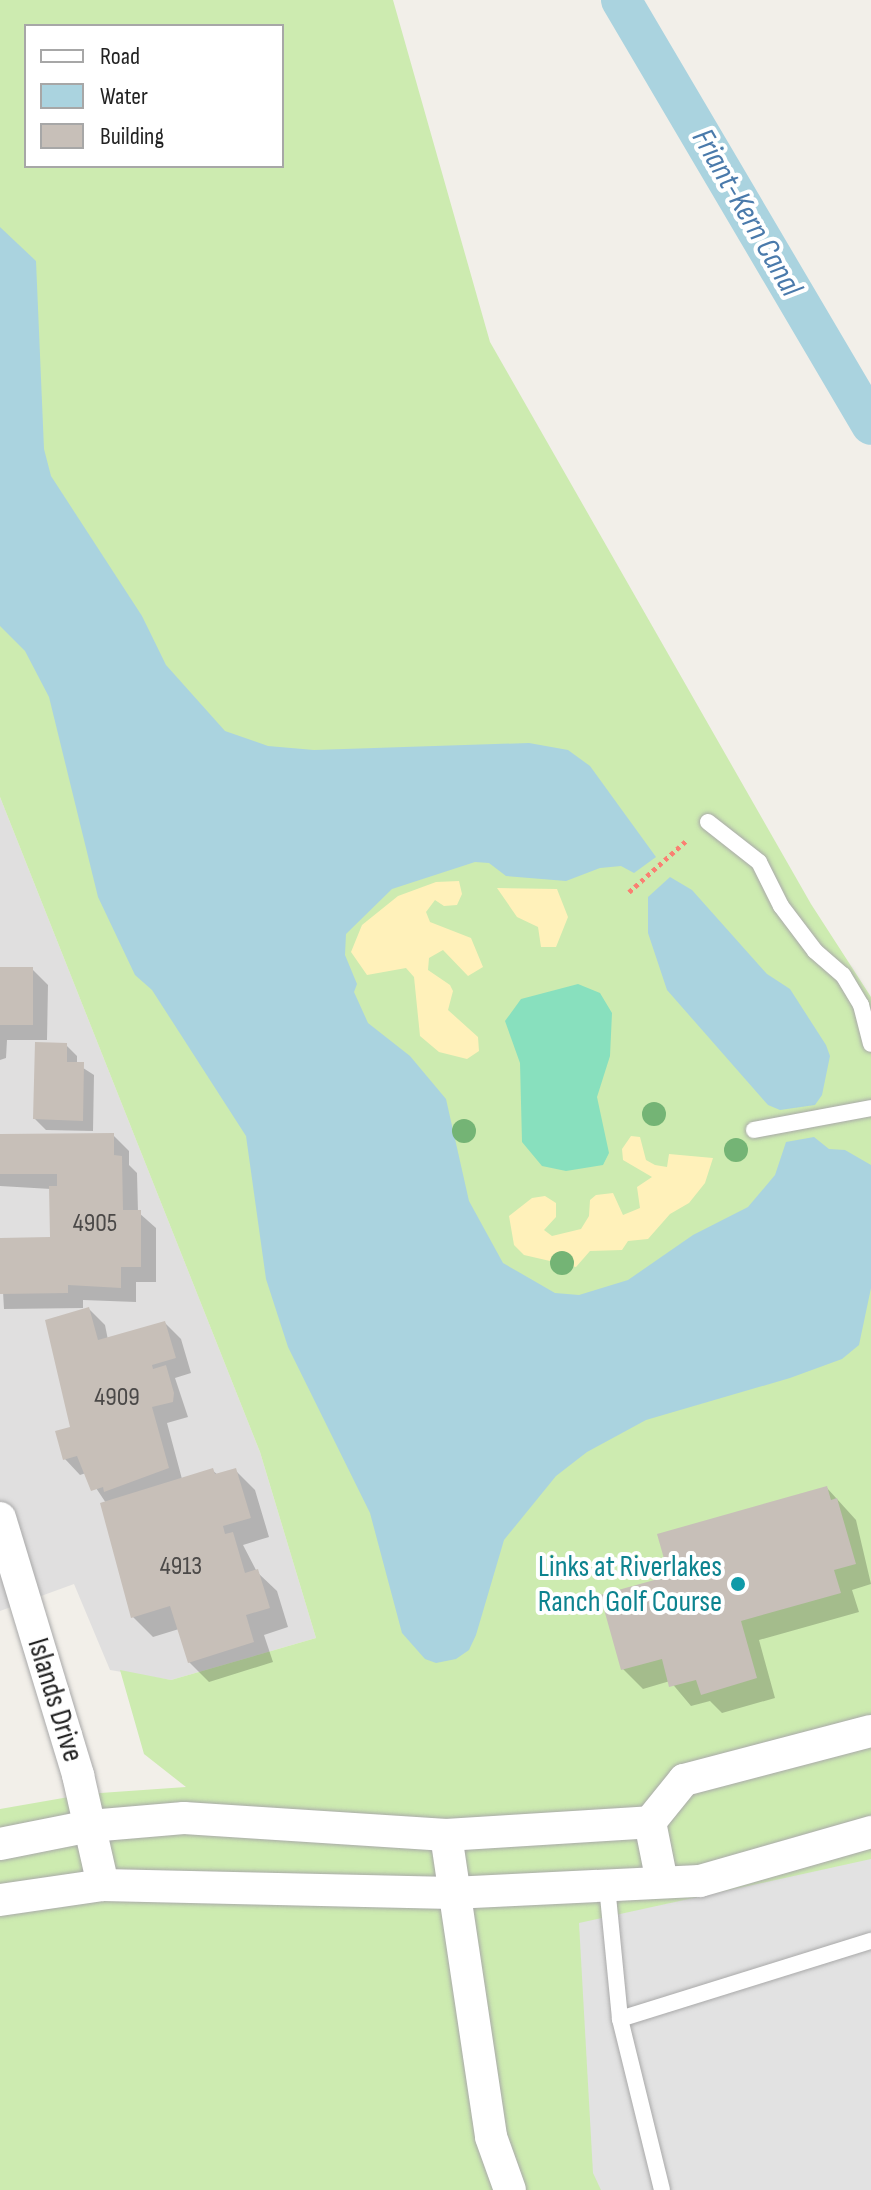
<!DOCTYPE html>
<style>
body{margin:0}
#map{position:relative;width:871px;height:2190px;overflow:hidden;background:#f2efe9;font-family:"Sofia Sans Condensed",sans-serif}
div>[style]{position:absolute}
.residential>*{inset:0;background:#e0dfdf}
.grass>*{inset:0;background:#cdebb0}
.sand>*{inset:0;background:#fff1ba}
.pitch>*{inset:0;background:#88e0be}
.parking>*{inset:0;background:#e2e2e2}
.water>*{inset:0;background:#aad3df}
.shadow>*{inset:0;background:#0003}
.canal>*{height:40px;margin:-20px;padding:0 20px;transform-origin:20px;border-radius:20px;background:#aad3df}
.building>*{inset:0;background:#c7bfb8;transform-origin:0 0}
.path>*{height:5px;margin-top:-2.5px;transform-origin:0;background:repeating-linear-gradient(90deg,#fa8072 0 4px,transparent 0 8px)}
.roads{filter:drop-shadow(0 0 2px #a9a9a9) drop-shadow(0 0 2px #a9a9a9)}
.lane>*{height:16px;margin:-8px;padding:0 8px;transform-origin:8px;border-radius:8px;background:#fff}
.street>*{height:32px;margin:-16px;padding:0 16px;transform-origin:16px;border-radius:16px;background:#fff}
.trees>*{width:24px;height:24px;margin:-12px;border-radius:50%;background:#74b475}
.dots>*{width:22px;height:22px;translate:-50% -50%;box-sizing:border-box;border:4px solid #fff;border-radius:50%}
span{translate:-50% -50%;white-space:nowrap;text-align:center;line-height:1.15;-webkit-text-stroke:8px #fff;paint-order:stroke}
.number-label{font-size:26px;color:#4b4948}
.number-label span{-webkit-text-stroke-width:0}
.culture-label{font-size:30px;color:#0d838f}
.right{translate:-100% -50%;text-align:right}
.street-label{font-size:30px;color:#222}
.water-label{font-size:32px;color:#4a7aab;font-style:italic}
.legend{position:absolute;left:24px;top:24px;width:260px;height:144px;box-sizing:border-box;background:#fff;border:2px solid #a7a7a7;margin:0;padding:10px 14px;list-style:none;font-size:24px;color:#222}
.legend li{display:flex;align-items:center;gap:16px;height:40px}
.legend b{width:40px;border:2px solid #a7a7a7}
</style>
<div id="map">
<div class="residential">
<i style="clip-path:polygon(0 797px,260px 1452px,316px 1638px,171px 1680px,110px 1670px,74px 1584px,0 1611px)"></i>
</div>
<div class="grass">
<i style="clip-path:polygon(evenodd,0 0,393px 0,490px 342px,811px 904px,871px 997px,871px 2190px,0 2190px,0 1809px,86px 1794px,186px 1787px,144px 1754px,120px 1670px,171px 1680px,316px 1638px,260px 1452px,0 797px,0 0,26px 26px,282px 26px,282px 166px,26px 166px,26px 26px)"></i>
</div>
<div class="sand">
<i style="clip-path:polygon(459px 881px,462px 894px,457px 905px,444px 906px,435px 900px,426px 912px,430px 922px,471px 938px,483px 967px,468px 976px,443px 950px,429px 958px,428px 970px,450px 985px,453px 991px,448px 1010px,478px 1037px,479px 1051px,467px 1059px,439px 1052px,420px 1036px,414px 977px,406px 968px,367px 975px,351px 952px,362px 925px,398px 896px,436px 882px)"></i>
<i style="clip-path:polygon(497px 888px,557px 889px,568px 917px,556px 947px,541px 947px,538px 927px,517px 917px)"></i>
<i style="clip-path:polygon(631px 1136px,640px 1137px,646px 1160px,655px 1165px,667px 1167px,669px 1154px,713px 1158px,705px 1183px,689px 1203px,670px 1214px,648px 1239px,628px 1241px,622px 1250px,590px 1251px,576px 1267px,524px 1255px,514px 1245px,509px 1216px,532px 1198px,545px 1196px,556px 1203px,556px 1217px,544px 1230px,552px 1236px,581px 1229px,589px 1216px,590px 1200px,596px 1195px,613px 1193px,623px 1215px,640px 1208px,637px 1187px,652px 1177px,623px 1160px,622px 1149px)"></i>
</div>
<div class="pitch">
<i style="clip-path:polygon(578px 984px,600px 993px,612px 1013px,610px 1056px,597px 1097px,609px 1153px,603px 1165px,566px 1171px,542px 1166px,522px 1142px,520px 1063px,505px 1021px,521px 999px)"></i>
</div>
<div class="parking">
<i style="clip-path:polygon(871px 1859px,871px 2190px,601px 2190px,593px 2173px,579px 1923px)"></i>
</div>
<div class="water">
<i style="clip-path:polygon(0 227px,36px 261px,44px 449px,51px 476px,142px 616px,166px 665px,225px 731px,268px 746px,314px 750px,529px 743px,568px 750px,590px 766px,656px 857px,634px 873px,621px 866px,600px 868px,566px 881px,506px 876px,489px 863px,475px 862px,392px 889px,346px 934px,345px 955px,357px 984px,354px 992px,368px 1023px,410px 1056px,446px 1099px,469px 1201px,503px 1263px,555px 1293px,579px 1295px,628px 1280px,693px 1235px,748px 1207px,775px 1175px,786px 1142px,814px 1137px,829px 1149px,845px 1150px,871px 1165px,871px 1288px,859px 1345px,842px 1359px,790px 1378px,646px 1420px,587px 1452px,556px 1476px,504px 1540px,476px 1635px,469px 1650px,456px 1659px,436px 1663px,425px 1659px,402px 1633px,370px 1513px,288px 1347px,266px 1279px,246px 1136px,152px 990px,135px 975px,98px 897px,49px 697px,25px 651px,0 626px)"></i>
<i style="clip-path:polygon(670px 877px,692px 890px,767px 974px,790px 989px,826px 1045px,830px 1056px,822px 1095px,815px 1105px,780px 1110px,768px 1105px,667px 990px,648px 933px,648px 897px)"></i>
</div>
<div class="shadow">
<i style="clip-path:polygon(0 969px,32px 969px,48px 985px,47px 1040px,7px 1040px,6px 1058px,0 1060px)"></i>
<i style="clip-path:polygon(66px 1045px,77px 1056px,77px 1064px,94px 1075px,93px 1131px,46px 1130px,35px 1119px)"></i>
<i style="clip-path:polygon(113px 1135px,129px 1151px,129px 1165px,137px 1173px,138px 1212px,156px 1228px,156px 1282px,136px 1282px,136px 1302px,83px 1300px,83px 1308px,4px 1309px,0 1240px,52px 1239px,51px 1189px,0 1186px,0 1136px)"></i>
<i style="clip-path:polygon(89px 1309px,105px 1325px,108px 1340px,165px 1323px,181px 1339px,191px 1373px,175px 1378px,188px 1417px,167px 1423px,182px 1479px,212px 1470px,218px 1475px,235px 1470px,255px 1490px,269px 1537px,243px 1545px,257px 1572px,277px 1591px,288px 1627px,264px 1635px,273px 1662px,209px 1682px,189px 1662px,179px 1629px,153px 1637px,133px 1617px,106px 1503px,86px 1473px,80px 1475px,65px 1459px)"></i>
<i style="clip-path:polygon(827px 1488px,856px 1520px,871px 1584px,852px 1590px,859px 1612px,759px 1640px,775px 1698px,722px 1713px,710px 1701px,691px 1706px,670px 1681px,643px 1689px,623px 1669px,672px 1577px)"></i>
</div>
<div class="canal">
<i style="left:621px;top:0;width:493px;rotate:59.5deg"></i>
</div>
<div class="building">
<i style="left:0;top:967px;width:33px;height:58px"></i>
<i style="clip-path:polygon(35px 1042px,67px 1043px,67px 1062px,84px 1062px,83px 1121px,33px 1119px)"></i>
<i style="clip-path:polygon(114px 1133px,114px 1155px,122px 1156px,123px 1210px,141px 1210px,141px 1267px,121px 1267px,121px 1288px,68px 1285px,68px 1293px,0 1294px,0 1238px,50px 1237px,49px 1186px,57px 1186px,57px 1174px,0 1174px,0 1134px)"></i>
<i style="clip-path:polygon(89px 1307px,98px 1340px,165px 1321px,176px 1358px,152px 1365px,153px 1369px,166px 1365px,174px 1393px,173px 1402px,152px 1407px,169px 1468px,104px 1492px,103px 1487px,91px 1491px,77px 1456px,63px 1460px,55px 1431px,70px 1427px,45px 1320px)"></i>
<i style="clip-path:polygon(213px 1468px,215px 1474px,236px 1468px,251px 1518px,223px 1526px,225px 1534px,233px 1532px,245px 1573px,258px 1569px,270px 1608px,246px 1615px,254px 1642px,188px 1663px,170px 1606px,131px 1618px,100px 1503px)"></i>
<i style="clip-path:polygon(827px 1486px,831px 1500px,837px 1498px,856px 1564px,834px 1570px,841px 1593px,741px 1621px,757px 1678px,701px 1695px,696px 1680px,669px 1687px,662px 1659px,621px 1670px,600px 1595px,669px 1576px,657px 1534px)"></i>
</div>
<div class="path">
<i style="left:629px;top:892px;width:79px;rotate:-41.9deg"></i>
</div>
<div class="roads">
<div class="lane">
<i style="left:708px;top:822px;width:65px;rotate:38.1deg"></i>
<i style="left:759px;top:862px;width:49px;rotate:63.4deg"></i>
<i style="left:781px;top:906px;width:56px;rotate:52.9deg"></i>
<i style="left:815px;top:951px;width:37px;rotate:41deg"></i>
<i style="left:843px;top:975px;width:35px;rotate:59deg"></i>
<i style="left:861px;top:1005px;width:40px;rotate:75.6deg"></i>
<i style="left:754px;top:1130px;width:119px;rotate:-10.6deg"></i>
<i style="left:607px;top:1886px;width:134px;rotate:84.4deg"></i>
<i style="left:620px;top:2019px;width:176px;rotate:76.2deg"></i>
<i style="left:620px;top:2019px;width:263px;rotate:-17.3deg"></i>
</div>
<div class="street">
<i style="left:0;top:1518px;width:269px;rotate:73.1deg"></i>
<i style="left:78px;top:1775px;width:113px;rotate:77.2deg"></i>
<i style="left:650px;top:1822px;width:61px;rotate:78.7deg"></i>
<i style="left:446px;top:1835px;width:305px;rotate:81.5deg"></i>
<i style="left:491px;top:2137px;width:56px;rotate:70.3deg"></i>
<i style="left:0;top:1844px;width:92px;rotate:-11.3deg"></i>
<i style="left:90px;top:1826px;width:94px;rotate:-4.9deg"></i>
<i style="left:184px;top:1818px;width:263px;rotate:3.7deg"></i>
<i style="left:446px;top:1835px;width:204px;rotate:-3.6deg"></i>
<i style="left:650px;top:1822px;width:54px;rotate:-51deg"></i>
<i style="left:684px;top:1780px;width:193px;rotate:-14.7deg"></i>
<i style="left:0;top:1900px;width:104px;rotate:-8.3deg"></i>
<i style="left:103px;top:1885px;width:349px;rotate:1.3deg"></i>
<i style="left:452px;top:1893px;width:248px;rotate:-2.8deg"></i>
<i style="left:700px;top:1881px;width:178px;rotate:-16deg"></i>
</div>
</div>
<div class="trees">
<i style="left:654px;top:1114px"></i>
<i style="left:464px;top:1131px"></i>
<i style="left:736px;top:1150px"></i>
<i style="left:562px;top:1263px"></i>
</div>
<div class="dots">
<i style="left:738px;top:1584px;background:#0f9aa8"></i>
</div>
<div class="number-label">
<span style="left:95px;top:1224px">4905</span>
<span style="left:117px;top:1398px">4909</span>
<span style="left:181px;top:1567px">4913</span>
</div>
<div class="culture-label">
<span class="right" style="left:722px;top:1584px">Links at Riverlakes<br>Ranch Golf Course</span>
</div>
<div class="street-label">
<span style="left:55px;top:1700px;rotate:73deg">Islands Drive</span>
</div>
<div class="water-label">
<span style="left:746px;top:213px;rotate:60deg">Friant-Kern Canal</span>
</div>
<ul class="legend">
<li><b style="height:10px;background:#fff"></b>Road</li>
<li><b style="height:22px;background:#aad3df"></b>Water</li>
<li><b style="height:22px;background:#c7bfb8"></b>Building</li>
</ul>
</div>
